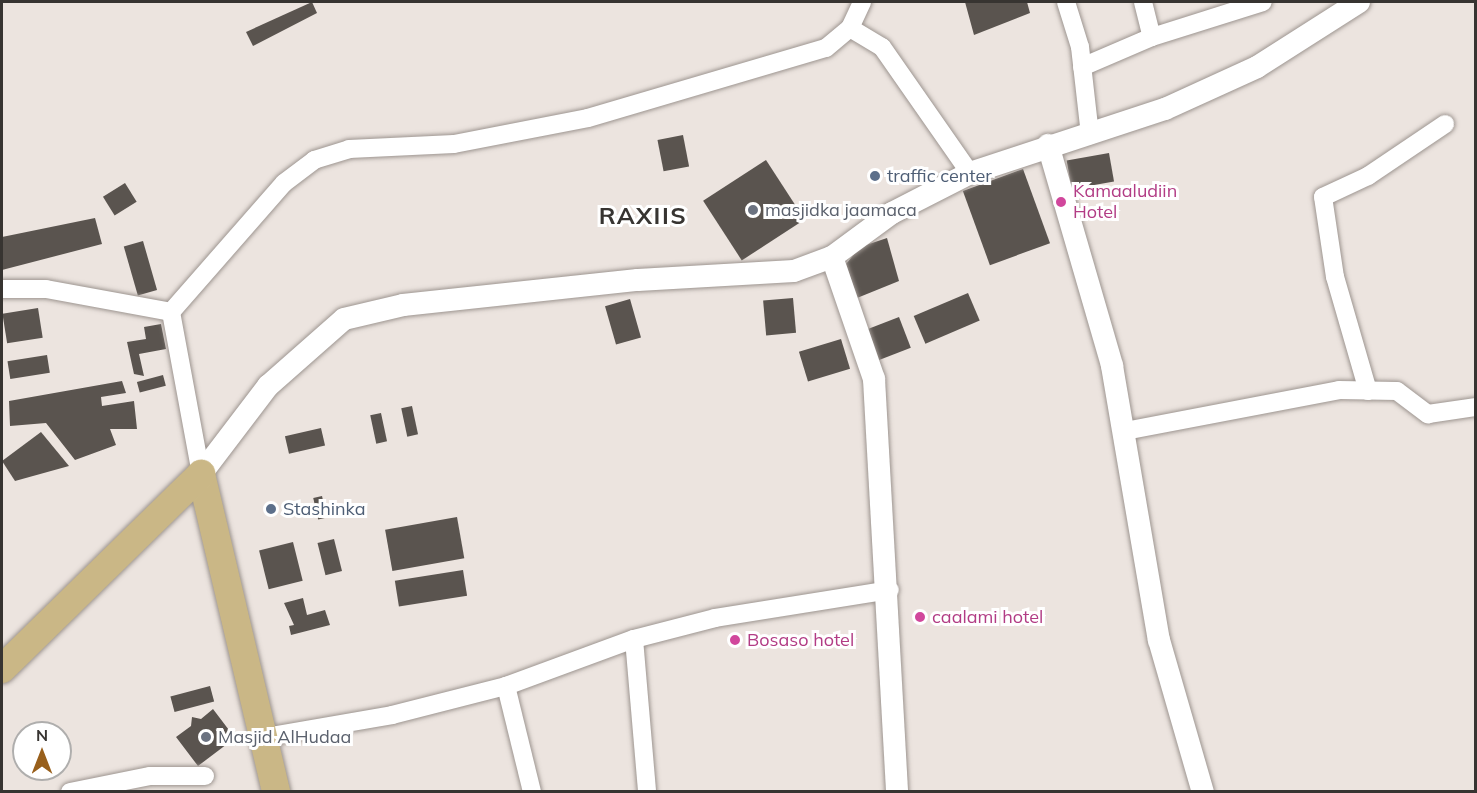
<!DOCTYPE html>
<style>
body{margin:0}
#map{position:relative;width:1477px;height:793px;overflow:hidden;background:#ece4df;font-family:Mulish,sans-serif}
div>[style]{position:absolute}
.building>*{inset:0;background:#5a544f;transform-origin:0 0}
.roads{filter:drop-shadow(0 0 2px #9d9590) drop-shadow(0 0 2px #9d9590)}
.minor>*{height:18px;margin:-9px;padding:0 9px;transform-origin:9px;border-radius:9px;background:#fff}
.tertiary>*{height:22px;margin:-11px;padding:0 11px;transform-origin:11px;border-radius:11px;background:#fff}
.primary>*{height:28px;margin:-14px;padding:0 14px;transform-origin:14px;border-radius:14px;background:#cab786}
.dots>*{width:16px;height:16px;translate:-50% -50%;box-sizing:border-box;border:3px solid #fff;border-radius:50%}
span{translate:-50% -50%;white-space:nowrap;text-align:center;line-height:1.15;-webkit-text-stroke:6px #fff;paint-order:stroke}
.service-label{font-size:18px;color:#4e5e75}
.left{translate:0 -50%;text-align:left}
.hotel-label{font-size:18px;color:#b23c85}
.worship-label{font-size:18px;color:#5b616d}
.district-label{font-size:24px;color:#373431;font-weight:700;letter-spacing:1.5px}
.frame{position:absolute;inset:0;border:3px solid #373431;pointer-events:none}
.north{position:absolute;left:12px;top:721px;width:60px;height:60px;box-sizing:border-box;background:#fff;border:2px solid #afaead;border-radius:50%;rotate:0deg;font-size:16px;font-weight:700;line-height:24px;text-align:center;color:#373431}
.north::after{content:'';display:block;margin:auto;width:21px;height:27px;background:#985f1b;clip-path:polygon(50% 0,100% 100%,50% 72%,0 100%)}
</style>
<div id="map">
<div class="building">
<i style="clip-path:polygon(312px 2px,317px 13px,253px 46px,246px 32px)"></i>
<i style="clip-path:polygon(965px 2px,1027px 2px,1030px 13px,974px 35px)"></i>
<i style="left:683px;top:135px;width:32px;height:26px;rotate:79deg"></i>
<i style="left:1109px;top:153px;width:29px;height:43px;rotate:80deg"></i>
<i style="left:766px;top:160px;width:71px;height:75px;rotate:57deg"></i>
<i style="left:1023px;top:169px;width:79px;height:64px;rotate:70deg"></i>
<i style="left:125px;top:183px;width:22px;height:26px;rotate:58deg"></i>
<i style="clip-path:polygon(95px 218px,102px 244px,2px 270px,2px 237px)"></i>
<i style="clip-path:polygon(887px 238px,899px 281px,857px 298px,846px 264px,860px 247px)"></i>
<i style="left:143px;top:241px;width:51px;height:20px;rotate:74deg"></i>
<i style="left:968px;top:293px;width:30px;height:59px;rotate:67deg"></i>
<i style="left:793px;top:298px;width:35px;height:30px;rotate:85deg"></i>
<i style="left:630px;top:299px;width:40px;height:26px;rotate:74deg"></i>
<i style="left:38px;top:308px;width:30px;height:36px;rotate:81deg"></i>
<i style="left:899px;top:317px;width:33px;height:36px;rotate:69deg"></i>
<i style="clip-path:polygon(161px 324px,166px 349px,139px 354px,144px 376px,134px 374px,127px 342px,146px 339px,144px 327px)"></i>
<i style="left:841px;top:339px;width:31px;height:44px;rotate:73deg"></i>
<i style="left:47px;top:355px;width:18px;height:40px;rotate:81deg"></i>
<i style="left:163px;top:375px;width:11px;height:27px;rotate:75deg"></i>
<i style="clip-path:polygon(122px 381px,126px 393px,101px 397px,102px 406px,134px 401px,137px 429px,110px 429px,116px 445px,75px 460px,46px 423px,10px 426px,9px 401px)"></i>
<i style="left:412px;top:406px;width:29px;height:11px;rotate:78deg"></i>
<i style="left:381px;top:413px;width:29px;height:11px;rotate:78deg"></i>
<i style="left:321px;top:428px;width:18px;height:37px;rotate:77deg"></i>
<i style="clip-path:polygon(41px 432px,69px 466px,15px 481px,2px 461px)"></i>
<i style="left:322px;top:496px;width:22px;height:9px;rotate:77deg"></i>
<i style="left:457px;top:517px;width:42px;height:73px;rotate:80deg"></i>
<i style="left:334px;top:539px;width:33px;height:17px;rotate:76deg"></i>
<i style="left:293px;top:542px;width:40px;height:35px;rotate:76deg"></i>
<i style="left:463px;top:570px;width:26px;height:69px;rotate:81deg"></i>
<i style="clip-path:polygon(303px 598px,307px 615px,325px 610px,330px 625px,291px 635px,289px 626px,294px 625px,284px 603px)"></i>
<i style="left:210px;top:686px;width:16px;height:41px;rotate:75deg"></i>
<i style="clip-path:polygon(213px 709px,235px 738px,198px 766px,176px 737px,191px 726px,192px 717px,201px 719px)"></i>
</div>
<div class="roads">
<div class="minor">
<i style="left:1066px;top:2px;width:47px;rotate:72.7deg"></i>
<i style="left:1080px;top:47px;width:89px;rotate:83.5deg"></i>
<i style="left:1143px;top:2px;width:36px;rotate:76deg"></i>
<i style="left:850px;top:28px;width:37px;rotate:31deg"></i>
<i style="left:882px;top:47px;width:154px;rotate:55.1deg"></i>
<i style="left:1082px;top:67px;width:76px;rotate:-23.2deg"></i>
<i style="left:1152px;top:37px;width:116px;rotate:-17.5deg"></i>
<i style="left:2px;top:289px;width:44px"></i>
<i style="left:46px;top:289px;width:127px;rotate:10.4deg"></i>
<i style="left:171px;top:312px;width:171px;rotate:-48.8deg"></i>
<i style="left:284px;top:183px;width:38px;rotate:-37deg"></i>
<i style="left:314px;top:160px;width:37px;rotate:-17deg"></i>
<i style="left:349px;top:149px;width:105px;rotate:-2.7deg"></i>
<i style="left:454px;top:144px;width:136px;rotate:-11deg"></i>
<i style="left:588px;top:118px;width:248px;rotate:-16.4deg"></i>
<i style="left:826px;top:48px;width:31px;rotate:-40deg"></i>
<i style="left:850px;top:28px;width:29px;rotate:-65deg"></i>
<i style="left:171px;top:312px;width:165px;rotate:79.5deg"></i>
<i style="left:1368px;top:391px;width:119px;rotate:-106.1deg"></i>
<i style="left:1335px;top:277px;width:81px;rotate:-98.5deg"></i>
<i style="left:1323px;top:197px;width:50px;rotate:-25deg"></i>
<i style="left:1368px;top:176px;width:93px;rotate:-34deg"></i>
<i style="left:1125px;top:431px;width:218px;rotate:-10.8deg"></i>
<i style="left:1339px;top:390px;width:58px;rotate:1deg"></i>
<i style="left:1397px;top:391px;width:39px;rotate:37deg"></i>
<i style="left:1428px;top:414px;width:49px;rotate:-8.3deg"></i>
<i style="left:634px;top:639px;width:154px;rotate:85.1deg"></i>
<i style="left:506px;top:686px;width:109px;rotate:76.2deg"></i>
<i style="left:265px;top:737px;width:129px;rotate:-9.8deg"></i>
<i style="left:392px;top:715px;width:118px;rotate:-14.3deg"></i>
<i style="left:506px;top:686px;width:136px;rotate:-20.2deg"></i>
<i style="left:634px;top:639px;width:84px;rotate:-14.5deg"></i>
<i style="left:715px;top:618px;width:177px;rotate:-9.1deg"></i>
<i style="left:70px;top:792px;width:82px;rotate:-11.3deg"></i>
<i style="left:150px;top:776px;width:55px"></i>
</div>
<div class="tertiary">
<i style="left:1048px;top:145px;width:230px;rotate:73.8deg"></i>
<i style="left:1112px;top:366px;width:278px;rotate:80.3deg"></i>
<i style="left:1159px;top:640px;width:158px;rotate:73.9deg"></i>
<i style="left:832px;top:257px;width:129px;rotate:71deg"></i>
<i style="left:874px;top:379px;width:414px;rotate:86.8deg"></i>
<i style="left:201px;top:474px;width:111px;rotate:-52.7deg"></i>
<i style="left:268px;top:386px;width:101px;rotate:-41.4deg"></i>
<i style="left:344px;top:319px;width:61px;rotate:-13.3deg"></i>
<i style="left:403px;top:305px;width:236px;rotate:-6.1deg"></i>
<i style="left:638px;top:280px;width:156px;rotate:-3.3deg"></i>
<i style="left:794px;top:271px;width:40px;rotate:-20.2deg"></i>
<i style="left:832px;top:257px;width:74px;rotate:-36.3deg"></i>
<i style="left:892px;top:213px;width:88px;rotate:-27.1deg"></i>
<i style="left:970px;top:173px;width:205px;rotate:-18.2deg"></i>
<i style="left:1165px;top:109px;width:101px;rotate:-24.5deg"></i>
<i style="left:1257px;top:67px;width:121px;rotate:-32.5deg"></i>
</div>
<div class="primary">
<i style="left:201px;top:474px;width:327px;rotate:76.7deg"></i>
<i style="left:2px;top:669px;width:279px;rotate:-44.4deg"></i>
</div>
</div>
<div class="dots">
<i style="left:875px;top:176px;background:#5c6f8a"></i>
<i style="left:1061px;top:202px;background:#d1479c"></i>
<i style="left:753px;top:210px;background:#6b7280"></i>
<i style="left:271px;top:509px;background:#5c6f8a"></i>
<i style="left:920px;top:617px;background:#d1479c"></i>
<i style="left:735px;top:640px;background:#d1479c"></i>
<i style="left:206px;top:737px;background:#6b7280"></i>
</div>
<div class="service-label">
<span class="left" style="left:887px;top:176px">traffic center</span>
<span class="left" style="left:283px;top:509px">Stashinka</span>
</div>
<div class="hotel-label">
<span class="left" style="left:1073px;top:202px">Kamaaludiin<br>Hotel</span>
<span class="left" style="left:932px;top:617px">caalami hotel</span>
<span class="left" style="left:747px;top:640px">Bosaso hotel</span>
</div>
<div class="worship-label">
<span class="left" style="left:765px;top:210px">masjidka jaamaca</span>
<span class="left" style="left:218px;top:737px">Masjid AlHudaa</span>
</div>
<div class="district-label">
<span style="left:643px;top:216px">RAXIIS</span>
</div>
<div class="frame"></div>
<div class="north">N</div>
</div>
